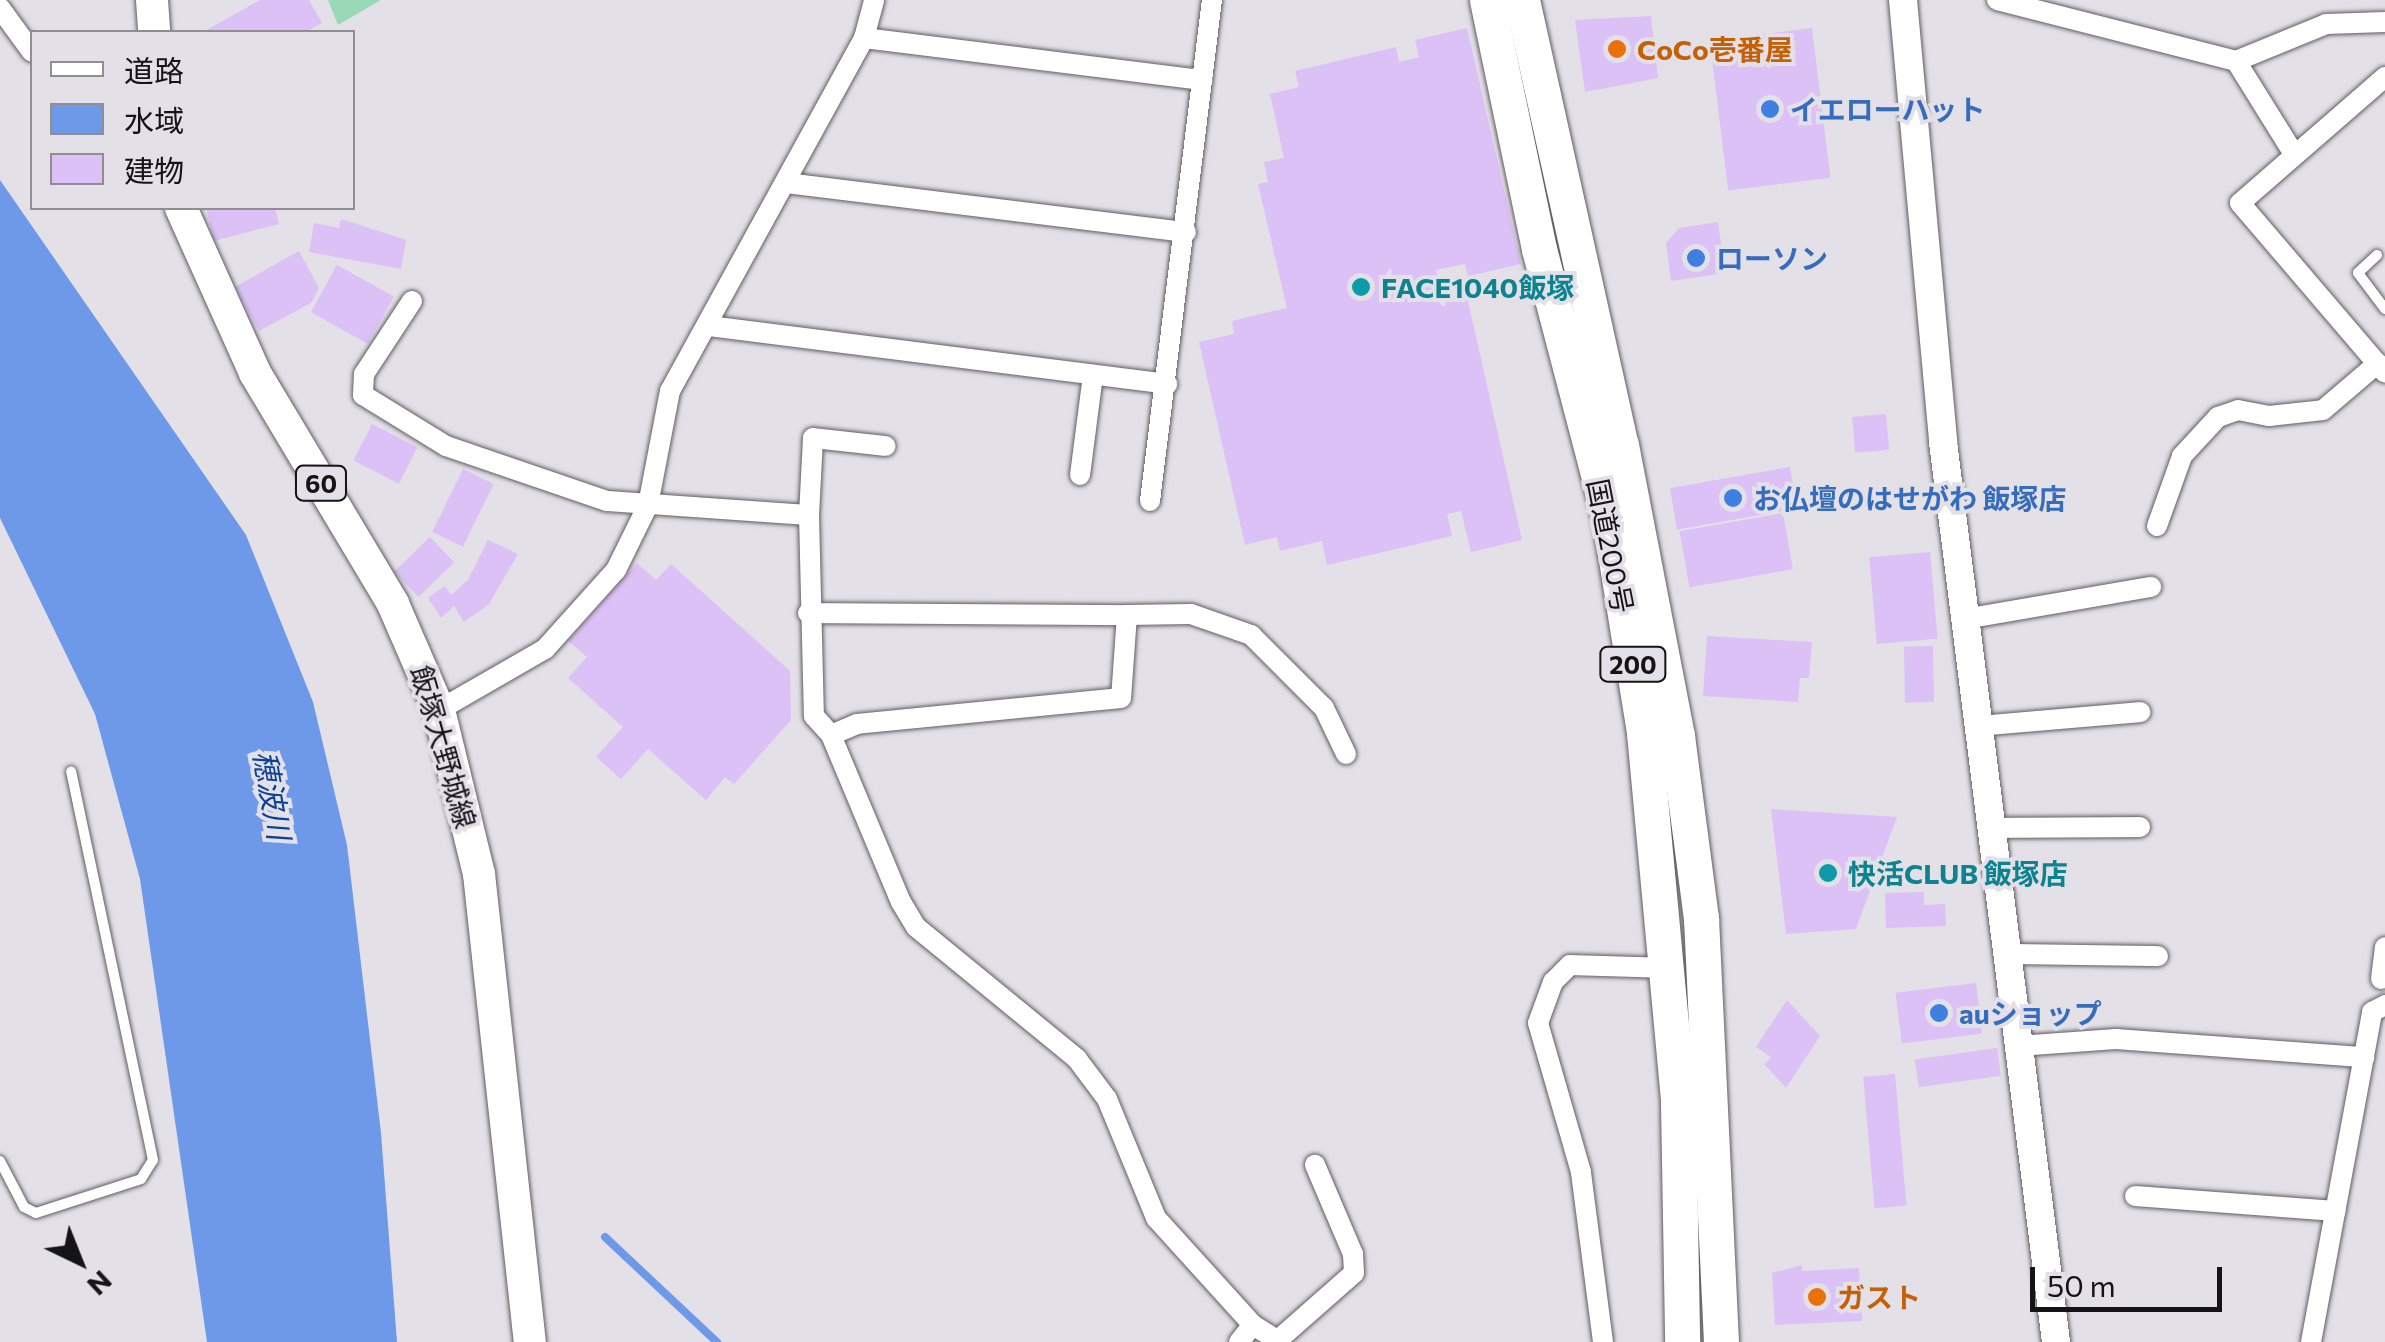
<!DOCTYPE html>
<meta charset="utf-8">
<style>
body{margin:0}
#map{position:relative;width:2385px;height:1342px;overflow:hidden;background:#e3e0e7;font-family:Commissioner,"Noto Sans JP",sans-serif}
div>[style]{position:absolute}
.green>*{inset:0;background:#99d9b8}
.water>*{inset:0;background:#6d99e8}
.stream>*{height:8px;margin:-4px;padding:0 4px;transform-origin:4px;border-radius:4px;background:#6d99e8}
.building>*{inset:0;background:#dbc1f5;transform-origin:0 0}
.roads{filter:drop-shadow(0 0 2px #605d63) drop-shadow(0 0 2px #605d63)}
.service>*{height:10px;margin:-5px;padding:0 5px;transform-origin:5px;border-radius:5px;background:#fff}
.minor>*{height:20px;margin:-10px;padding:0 10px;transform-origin:10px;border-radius:10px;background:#fff}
.tertiary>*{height:28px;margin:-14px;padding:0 14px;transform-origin:14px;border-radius:14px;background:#fff}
.primary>*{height:32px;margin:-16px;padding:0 16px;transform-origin:16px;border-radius:16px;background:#fff}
.trunk>*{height:35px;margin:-17.5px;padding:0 17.5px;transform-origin:17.5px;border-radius:17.5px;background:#fff}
.dots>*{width:28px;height:28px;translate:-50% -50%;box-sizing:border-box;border:5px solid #e3e0e7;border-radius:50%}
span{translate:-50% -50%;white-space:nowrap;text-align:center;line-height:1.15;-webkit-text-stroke:8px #e3e0e7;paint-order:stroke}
.shield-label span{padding:2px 8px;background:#e3e0e7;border:2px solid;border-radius:8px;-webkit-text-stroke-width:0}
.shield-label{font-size:25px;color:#141316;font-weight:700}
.food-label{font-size:28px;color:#c56008;font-weight:700}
.left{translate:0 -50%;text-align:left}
.shop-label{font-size:28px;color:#366cbe;font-weight:700}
.culture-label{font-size:28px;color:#0d838f;font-weight:700}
.street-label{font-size:28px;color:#141316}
.water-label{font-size:30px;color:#0d409a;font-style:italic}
.legend{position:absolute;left:30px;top:30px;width:325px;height:180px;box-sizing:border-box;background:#e3e0e7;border:2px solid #908e93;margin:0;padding:12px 18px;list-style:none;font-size:30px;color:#141316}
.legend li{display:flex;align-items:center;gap:20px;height:50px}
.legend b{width:50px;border:2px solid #908e93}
.north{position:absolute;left:30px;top:1212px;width:100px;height:100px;-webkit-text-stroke:8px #e3e0e7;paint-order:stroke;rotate:137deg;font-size:28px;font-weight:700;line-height:40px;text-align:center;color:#141316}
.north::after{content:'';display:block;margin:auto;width:35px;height:45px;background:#141316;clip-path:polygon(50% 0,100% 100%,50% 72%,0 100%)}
.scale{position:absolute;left:2030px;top:1267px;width:192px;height:45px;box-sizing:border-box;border:5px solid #141316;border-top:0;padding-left:12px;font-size:30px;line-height:35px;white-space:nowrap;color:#141316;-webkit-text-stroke:8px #e3e0e7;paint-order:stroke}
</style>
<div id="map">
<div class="green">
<i style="clip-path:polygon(328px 0,381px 0,338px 25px)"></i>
</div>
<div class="water">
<i style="clip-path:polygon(0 180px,246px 535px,313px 702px,347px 845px,381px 1133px,397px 1342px,207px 1342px,140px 879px,95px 714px,0 518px)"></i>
</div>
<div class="stream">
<i style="left:605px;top:1237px;width:154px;rotate:43.2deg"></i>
</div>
<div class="building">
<i style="clip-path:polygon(260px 0,309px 0,322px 23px,305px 32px,203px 32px)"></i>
<i style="clip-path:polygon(1651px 16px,1658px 78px,1585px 92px,1575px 20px)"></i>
<i style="clip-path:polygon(1467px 28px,1521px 264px,1468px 276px,1465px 264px,1436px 270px,1444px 303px,1467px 297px,1522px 540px,1471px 552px,1461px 511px,1447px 514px,1452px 536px,1327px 565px,1322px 541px,1280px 551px,1277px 537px,1245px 545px,1199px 342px,1234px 334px,1232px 321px,1287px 308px,1258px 184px,1268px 182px,1264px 162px,1284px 158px,1270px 94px,1299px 87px,1295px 71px,1396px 47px,1399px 62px,1419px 57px,1415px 40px)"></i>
<i style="left:1812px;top:28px;width:151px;height:103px;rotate:83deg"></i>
<i style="clip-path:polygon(206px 208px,275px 208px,279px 224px,214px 241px)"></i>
<i style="clip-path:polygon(341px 219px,406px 240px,401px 269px,309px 252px,314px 223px,339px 228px)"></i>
<i style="clip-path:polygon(1718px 222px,1725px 273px,1671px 281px,1666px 243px,1679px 228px)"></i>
<i style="clip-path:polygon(299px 251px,319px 288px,311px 303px,259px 331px,235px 287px)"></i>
<i style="left:337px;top:265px;width:65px;height:54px;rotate:29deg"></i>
<i style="left:1886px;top:414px;width:36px;height:34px;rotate:85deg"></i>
<i style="left:372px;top:424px;width:51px;height:41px;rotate:27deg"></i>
<i style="left:1790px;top:467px;width:42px;height:122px;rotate:80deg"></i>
<i style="left:463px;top:469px;width:34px;height:70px;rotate:26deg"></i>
<i style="left:1783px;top:513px;width:57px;height:105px;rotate:80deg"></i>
<i style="left:430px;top:537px;width:35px;height:50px;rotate:46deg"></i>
<i style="clip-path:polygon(488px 540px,518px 554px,489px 604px,464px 622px,454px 606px,441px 618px,428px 598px,445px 586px,451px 595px,468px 580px)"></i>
<i style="left:1930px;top:552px;width:87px;height:61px;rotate:85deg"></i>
<i style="clip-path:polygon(637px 563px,656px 580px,671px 564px,790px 671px,791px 720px,734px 784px,725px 777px,706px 800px,648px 749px,621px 779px,596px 757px,623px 727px,568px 678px,587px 657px,568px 641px)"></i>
<i style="clip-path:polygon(1707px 636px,1812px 642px,1809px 678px,1800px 678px,1798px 702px,1703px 696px)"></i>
<i style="left:1933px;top:646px;width:56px;height:29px;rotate:89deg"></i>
<i style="clip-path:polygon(1771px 809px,1897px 817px,1856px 929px,1786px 934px)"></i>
<i style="clip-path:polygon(1924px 892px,1924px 905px,1945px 904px,1946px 926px,1886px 928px,1885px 893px)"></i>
<i style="left:1976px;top:983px;width:51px;height:81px;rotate:83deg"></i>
<i style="clip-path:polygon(1787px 1000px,1820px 1036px,1786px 1088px,1765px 1065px,1771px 1057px,1756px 1047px)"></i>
<i style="left:1997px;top:1048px;width:28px;height:83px;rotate:82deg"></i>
<i style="left:1895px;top:1074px;width:132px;height:32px;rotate:85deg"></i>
<i style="clip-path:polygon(1802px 1265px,1802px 1271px,1859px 1268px,1862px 1321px,1775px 1325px,1772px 1273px)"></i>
</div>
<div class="roads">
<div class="service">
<i style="left:2377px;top:255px;width:26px;rotate:137deg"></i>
<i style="left:2358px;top:273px;width:45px;rotate:53.1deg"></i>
<i style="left:0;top:1161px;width:52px;rotate:62.4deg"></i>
<i style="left:24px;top:1207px;width:13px;rotate:27deg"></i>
<i style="left:36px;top:1213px;width:110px;rotate:-17.9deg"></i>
<i style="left:141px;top:1179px;width:22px;rotate:-58deg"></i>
<i style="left:153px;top:1160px;width:397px;rotate:-101.9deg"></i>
</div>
<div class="minor">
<i style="left:1997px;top:0;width:247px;rotate:14.3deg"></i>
<i style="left:2236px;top:61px;width:110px;rotate:58.1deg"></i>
<i style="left:0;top:8px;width:54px;rotate:54deg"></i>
<i style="left:864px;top:38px;width:341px;rotate:7.1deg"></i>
<i style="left:2236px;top:61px;width:97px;rotate:-22.3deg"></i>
<i style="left:2326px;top:24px;width:59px;rotate:-1.9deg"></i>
<i style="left:2385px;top:77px;width:192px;rotate:139deg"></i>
<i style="left:2240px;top:203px;width:223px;rotate:49.5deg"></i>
<i style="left:786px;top:183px;width:403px;rotate:7deg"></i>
<i style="left:412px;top:301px;width:87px;rotate:123.3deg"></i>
<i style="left:364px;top:374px;width:21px;rotate:93deg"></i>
<i style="left:363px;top:395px;width:97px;rotate:31.6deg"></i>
<i style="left:446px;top:446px;width:170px;rotate:18.9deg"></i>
<i style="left:607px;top:501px;width:202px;rotate:4deg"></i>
<i style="left:809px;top:515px;width:201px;rotate:88.6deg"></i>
<i style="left:814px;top:716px;width:25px;rotate:48deg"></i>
<i style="left:831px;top:735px;width:181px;rotate:67.3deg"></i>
<i style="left:901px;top:902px;width:29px;rotate:59deg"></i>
<i style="left:916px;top:927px;width:208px;rotate:39.3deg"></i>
<i style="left:1077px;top:1059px;width:50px;rotate:53.1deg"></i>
<i style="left:1107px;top:1099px;width:129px;rotate:67.6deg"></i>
<i style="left:1156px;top:1218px;width:144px;rotate:47.8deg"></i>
<i style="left:1253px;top:1325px;width:32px;rotate:32deg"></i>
<i style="left:709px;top:326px;width:462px;rotate:7.2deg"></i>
<i style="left:1080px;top:475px;width:101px;rotate:-82.6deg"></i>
<i style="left:1150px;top:501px;width:505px;rotate:-82.95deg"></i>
<i style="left:809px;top:515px;width:77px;rotate:-87deg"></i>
<i style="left:813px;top:438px;width:73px;rotate:6.3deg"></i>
<i style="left:2157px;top:526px;width:74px;rotate:-70.3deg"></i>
<i style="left:2182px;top:456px;width:53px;rotate:-47.3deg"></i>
<i style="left:2218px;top:417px;width:21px;rotate:-19deg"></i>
<i style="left:2238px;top:410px;width:32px;rotate:11deg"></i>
<i style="left:2269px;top:416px;width:54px;rotate:-6.3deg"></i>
<i style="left:2323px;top:410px;width:72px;rotate:-40.5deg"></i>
<i style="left:808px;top:613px;width:319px;rotate:0.4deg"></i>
<i style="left:1127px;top:615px;width:83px;rotate:94.1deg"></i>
<i style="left:1121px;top:698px;width:265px;rotate:174.4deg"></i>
<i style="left:857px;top:724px;width:28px;rotate:157deg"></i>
<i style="left:1127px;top:615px;width:64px;rotate:-0.9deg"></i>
<i style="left:1191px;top:614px;width:64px;rotate:19.3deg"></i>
<i style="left:1251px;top:635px;width:103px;rotate:45deg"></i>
<i style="left:1324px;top:708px;width:51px;rotate:64.4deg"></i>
<i style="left:1965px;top:619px;width:189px;rotate:-9.8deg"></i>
<i style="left:439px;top:710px;width:122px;rotate:-29.9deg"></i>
<i style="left:545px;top:649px;width:106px;rotate:-48.1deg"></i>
<i style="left:616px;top:570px;width:72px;rotate:-63.8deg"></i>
<i style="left:648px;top:505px;width:116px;rotate:-79.1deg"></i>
<i style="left:670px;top:391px;width:403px;rotate:-61.2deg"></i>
<i style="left:864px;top:38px;width:39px;rotate:-75deg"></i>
<i style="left:1978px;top:726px;width:163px;rotate:-4.9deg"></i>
<i style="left:1990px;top:828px;width:150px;rotate:-0.4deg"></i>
<i style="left:2006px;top:954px;width:152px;rotate:0.8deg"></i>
<i style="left:2381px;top:979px;width:32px;rotate:-83deg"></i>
<i style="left:2018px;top:1046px;width:98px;rotate:-4.1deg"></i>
<i style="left:2116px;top:1039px;width:249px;rotate:4.2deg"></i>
<i style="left:2135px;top:1196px;width:201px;rotate:4.3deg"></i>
<i style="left:1278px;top:1340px;width:101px;rotate:-41.4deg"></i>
<i style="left:1354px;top:1273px;width:19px;rotate:-93deg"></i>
<i style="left:1353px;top:1254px;width:97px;rotate:-113.1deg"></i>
<i style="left:1239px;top:1342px;width:22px;rotate:-51deg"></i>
<i style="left:1603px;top:1342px;width:171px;rotate:-97.4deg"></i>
<i style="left:1581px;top:1172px;width:155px;rotate:-106.1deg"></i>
<i style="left:1538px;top:1023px;width:44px;rotate:-69.9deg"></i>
<i style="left:1553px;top:982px;width:24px;rotate:-45deg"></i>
<i style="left:1570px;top:965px;width:99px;rotate:1.7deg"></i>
<i style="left:2311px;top:1342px;width:336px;rotate:-79.5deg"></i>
<i style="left:2372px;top:1012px;width:15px;rotate:-28deg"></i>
</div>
<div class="tertiary">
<i style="left:1903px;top:0;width:444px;rotate:84.8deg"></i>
<i style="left:1943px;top:442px;width:907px;rotate:82.84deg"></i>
</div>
<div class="primary">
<i style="left:152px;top:0;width:32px;rotate:86deg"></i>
<i style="left:181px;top:208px;width:181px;rotate:65.8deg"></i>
<i style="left:255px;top:373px;width:269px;rotate:59.1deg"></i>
<i style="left:393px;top:604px;width:116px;rotate:66.5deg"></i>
<i style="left:439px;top:710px;width:169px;rotate:76.3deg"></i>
<i style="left:479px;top:874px;width:471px;rotate:83.8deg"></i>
</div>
<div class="trunk">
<i style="left:1487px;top:0;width:254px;rotate:78.2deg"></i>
<i style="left:1539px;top:249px;width:276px;rotate:75.3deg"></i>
<i style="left:1609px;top:516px;width:220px;rotate:80.8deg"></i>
<i style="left:1644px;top:733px;width:372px;rotate:84.7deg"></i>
<i style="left:1678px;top:1103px;width:239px;rotate:89deg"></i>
<i style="left:1522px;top:0;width:456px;rotate:77.5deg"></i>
<i style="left:1621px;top:445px;width:296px;rotate:79.1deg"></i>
<i style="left:1677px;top:736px;width:184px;rotate:82.5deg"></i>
<i style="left:1701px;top:918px;width:424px;rotate:87.3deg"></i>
</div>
</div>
<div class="dots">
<i style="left:1617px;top:49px;background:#e8710a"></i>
<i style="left:1770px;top:109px;background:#3f7fe0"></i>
<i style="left:1696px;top:258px;background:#3f7fe0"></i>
<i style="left:1361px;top:287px;background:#0f9aa8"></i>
<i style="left:1733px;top:498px;background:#3f7fe0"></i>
<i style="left:1828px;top:873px;background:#0f9aa8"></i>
<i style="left:1939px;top:1013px;background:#3f7fe0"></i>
<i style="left:1817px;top:1297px;background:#e8710a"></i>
</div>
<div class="shield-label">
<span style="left:321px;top:483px">60</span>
<span style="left:1633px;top:664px">200</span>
</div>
<div class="food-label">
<span class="left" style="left:1637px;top:49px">CoCo壱番屋</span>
<span class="left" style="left:1837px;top:1297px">ガスト</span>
</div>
<div class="shop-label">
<span class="left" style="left:1790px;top:109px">イエローハット</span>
<span class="left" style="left:1716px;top:258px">ローソン</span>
<span class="left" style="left:1753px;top:498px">お仏壇のはせがわ 飯塚店</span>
<span class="left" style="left:1959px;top:1013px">auショップ</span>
</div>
<div class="culture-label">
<span class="left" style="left:1381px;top:287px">FACE1040飯塚</span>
<span class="left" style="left:1848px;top:873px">快活CLUB 飯塚店</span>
</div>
<div class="street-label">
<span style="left:1611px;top:546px;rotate:79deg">国道200号</span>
<span style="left:444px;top:747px;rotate:74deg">飯塚大野城線</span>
</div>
<div class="water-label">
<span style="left:273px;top:795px;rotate:80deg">穂波川</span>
</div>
<ul class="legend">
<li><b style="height:12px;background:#fff"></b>道路</li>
<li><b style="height:28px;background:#6d99e8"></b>水域</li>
<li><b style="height:28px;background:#dbc1f5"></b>建物</li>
</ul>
<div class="north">N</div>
<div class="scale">50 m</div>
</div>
